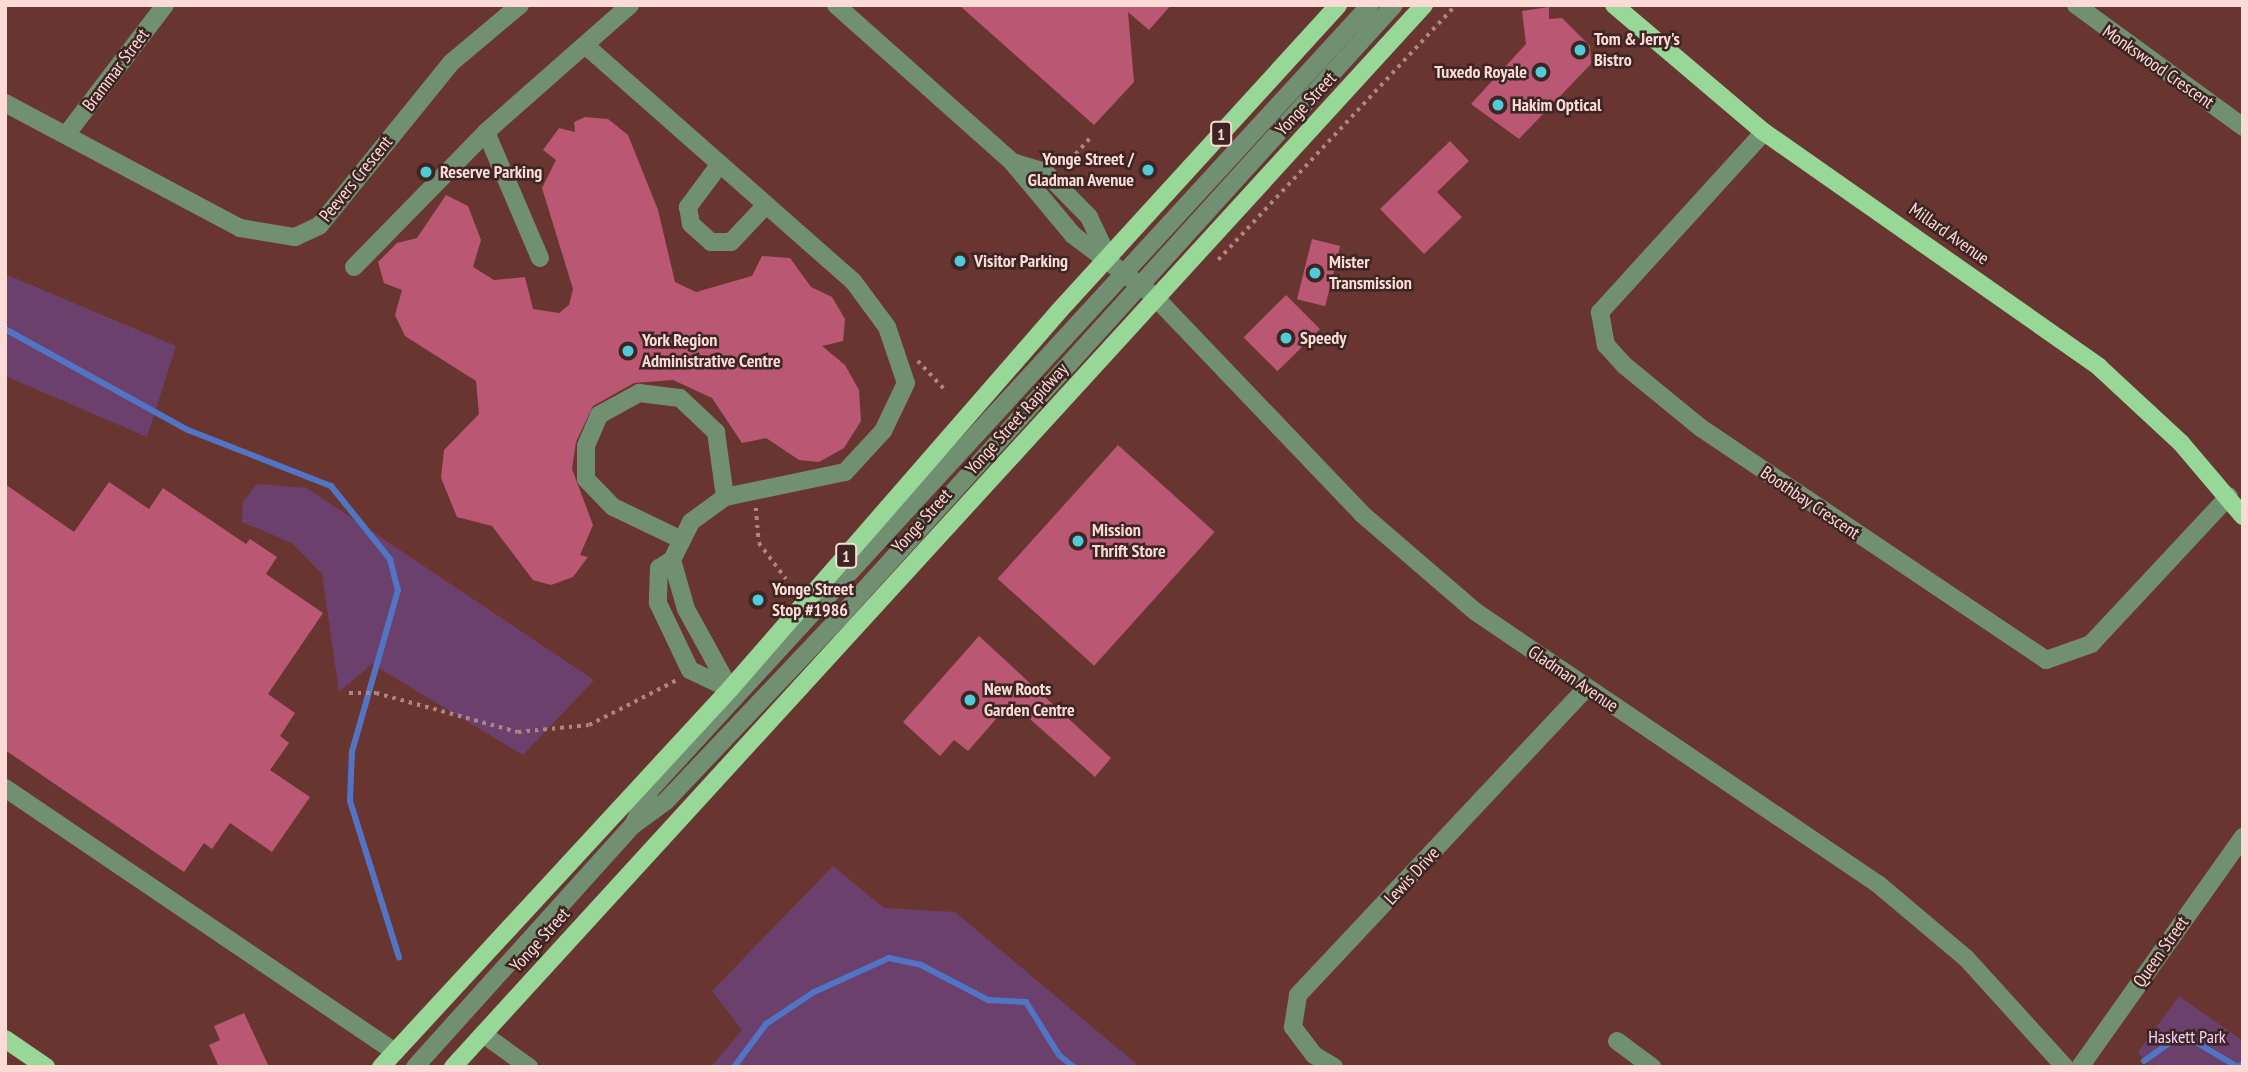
<!DOCTYPE html>
<style>
body{margin:0}
#map{position:relative;width:2248px;height:1072px;overflow:hidden;background:#693531;font-family:"PT Sans Narrow",sans-serif}
div>[style]{position:absolute}
.green>*{inset:0;background:#6b406d}
.stream>*{height:6px;margin:-3px;padding:0 3px;transform-origin:3px;border-radius:3px;background:#5274c4}
.building>*{inset:0;background:#ba5772;transform-origin:0 0}
.path>*{height:3.5px;margin-top:-1.75px;transform-origin:0;background:repeating-linear-gradient(90deg,#b08581 0 3.5px,transparent 0 8.5px)}
.minor>*{height:18px;margin:-9px;padding:0 9px;transform-origin:9px;border-radius:9px;background:#719071}
.major>*{height:18px;margin:-9px;padding:0 9px;transform-origin:9px;border-radius:9px;background:#97d898}
.dots>*{width:19px;height:19px;translate:-50% -50%;box-sizing:border-box;border:4px solid #3d2523;border-radius:50%}
span{translate:-50% -50%;white-space:nowrap;text-align:center;line-height:1.15;-webkit-text-stroke:5px #3d2523;paint-order:stroke}
.shield-label span{padding:2px 5px;background:#3d2523;border:2px solid;border-radius:5px;-webkit-text-stroke-width:0}
.shield-label{font-size:16px;color:#fcdbd7;font-weight:700}
.poi-label{font-size:18px;color:#fcdbd7;font-weight:700}
.left{translate:0 -50%;text-align:left}
.right{translate:-100% -50%;text-align:right}
.street-label{font-size:18px;color:#fcdbd7}
.park-label{font-size:18px;color:#f7d2f8}
.frame{position:absolute;inset:0;border:7px solid #fcdbd7;pointer-events:none}
</style>
<div id="map">
<div class="green">
<i style="clip-path:polygon(5px 274px,176px 346px,147px 437px,5px 376px)"></i>
<i style="clip-path:polygon(257px 484px,307px 488px,594px 680px,523px 755px,372px 664px,339px 692px,322px 574px,292px 543px,242px 522px,243px 502px)"></i>
<i style="clip-path:polygon(833px 866px,884px 908px,955px 912px,1140px 1067px,711px 1067px,742px 1030px,712px 991px)"></i>
<i style="clip-path:polygon(2179px 996px,2243px 1041px,2243px 1067px,2150px 1067px,2138px 1052px)"></i>
</div>
<div class="stream">
<i style="left:5px;top:329px;width:209px;rotate:28.9deg"></i>
<i style="left:188px;top:430px;width:154px;rotate:21.4deg"></i>
<i style="left:331px;top:486px;width:94px;rotate:51.1deg"></i>
<i style="left:390px;top:559px;width:32px;rotate:76deg"></i>
<i style="left:398px;top:590px;width:167px;rotate:105.9deg"></i>
<i style="left:352px;top:751px;width:50px;rotate:92.3deg"></i>
<i style="left:350px;top:801px;width:164px;rotate:72.6deg"></i>
<i style="left:2144px;top:1061px;width:47px;rotate:-35.4deg"></i>
<i style="left:2182px;top:1034px;width:65px;rotate:30.5deg"></i>
<i style="left:2238px;top:1067px;width:6px;rotate:-31deg"></i>
<i style="left:734px;top:1067px;width:54px;rotate:-53.3deg"></i>
<i style="left:766px;top:1024px;width:58px;rotate:-33.7deg"></i>
<i style="left:814px;top:992px;width:82px;rotate:-24.4deg"></i>
<i style="left:889px;top:958px;width:33px;rotate:12deg"></i>
<i style="left:921px;top:965px;width:76px;rotate:27.6deg"></i>
<i style="left:988px;top:1000px;width:38px;rotate:3deg"></i>
<i style="left:1026px;top:1002px;width:62px;rotate:58.1deg"></i>
<i style="left:1059px;top:1055px;width:19px;rotate:39deg"></i>
</div>
<div class="building">
<i style="clip-path:polygon(959px 5px,1171px 5px,1149px 30px,1128px 12px,1134px 82px,1094px 125px)"></i>
<i style="clip-path:polygon(1549px 7px,1549px 19px,1562px 18px,1590px 46px,1591px 64px,1519px 139px,1471px 104px,1526px 44px,1522px 11px)"></i>
<i style="clip-path:polygon(585px 117px,608px 119px,628px 135px,658px 210px,675px 282px,696px 292px,752px 276px,762px 256px,790px 258px,811px 287px,832px 297px,845px 319px,843px 341px,822px 346px,845px 365px,859px 390px,861px 421px,844px 448px,819px 462px,799px 460px,766px 438px,742px 443px,712px 398px,673px 380px,634px 383px,593px 406px,576px 442px,572px 469px,593px 525px,580px 555px,588px 557px,573px 577px,551px 585px,533px 580px,492px 526px,457px 517px,441px 478px,444px 450px,479px 414px,476px 381px,405px 336px,395px 315px,402px 290px,384px 283px,378px 262px,397px 243px,417px 238px,446px 195px,468px 206px,481px 240px,473px 267px,494px 280px,525px 277px,533px 309px,559px 313px,569px 305px,573px 289px,542px 188px,556px 160px,543px 150px,559px 128px,575px 132px,574px 122px)"></i>
<i style="clip-path:polygon(1450px 141px,1469px 161px,1437px 192px,1462px 217px,1424px 254px,1380px 209px)"></i>
<i style="left:1312px;top:239px;width:29px;height:62px;rotate:14deg"></i>
<i style="left:1286px;top:295px;width:48px;height:60px;rotate:45deg"></i>
<i style="left:1118px;top:445px;width:130px;height:180px;rotate:42deg"></i>
<i style="clip-path:polygon(109px 482px,149px 509px,163px 488px,246px 544px,250px 539px,277px 557px,266px 574px,323px 613px,268px 694px,295px 713px,280px 736px,289px 743px,270px 770px,310px 797px,272px 852px,230px 823px,212px 849px,204px 843px,184px 872px,5px 750px,5px 484px,74px 532px)"></i>
<i style="clip-path:polygon(979px 636px,1111px 758px,1095px 777px,1011px 702px,968px 751px,954px 740px,940px 756px,903px 722px)"></i>
<i style="clip-path:polygon(244px 1013px,269px 1067px,219px 1067px,209px 1045px,220px 1040px,214px 1026px)"></i>
</div>
<div class="path">
<i style="left:1064px;top:167px;width:40px;rotate:-48deg"></i>
<i style="left:1218px;top:260px;width:349px;rotate:-47deg"></i>
<i style="left:918px;top:361px;width:40px;rotate:47deg"></i>
<i style="left:756px;top:508px;width:35px;rotate:85deg"></i>
<i style="left:759px;top:543px;width:45px;rotate:53.1deg"></i>
<i style="left:349px;top:693px;width:27px"></i>
<i style="left:376px;top:693px;width:147px;rotate:15.4deg"></i>
<i style="left:518px;top:732px;width:71px;rotate:-5.6deg"></i>
<i style="left:589px;top:725px;width:99px;rotate:-27.1deg"></i>
</div>
<div class="minor">
<i style="left:836px;top:5px;width:236px;rotate:41.7deg"></i>
<i style="left:1012px;top:162px;width:95px;rotate:50.1deg"></i>
<i style="left:1073px;top:235px;width:101px;rotate:37deg"></i>
<i style="left:1154px;top:296px;width:301px;rotate:46.3deg"></i>
<i style="left:1362px;top:514px;width:150px;rotate:40.7deg"></i>
<i style="left:1476px;top:612px;width:485px;rotate:34.1deg"></i>
<i style="left:1878px;top:884px;width:115px;rotate:40.1deg"></i>
<i style="left:1966px;top:958px;width:147px;rotate:47.8deg"></i>
<i style="left:2076px;top:5px;width:207px;rotate:36.1deg"></i>
<i style="left:585px;top:45px;width:357px;rotate:41.4deg"></i>
<i style="left:853px;top:281px;width:57px;rotate:53.5deg"></i>
<i style="left:887px;top:327px;width:59px;rotate:71.3deg"></i>
<i style="left:906px;top:383px;width:53px;rotate:115.6deg"></i>
<i style="left:883px;top:431px;width:56px;rotate:132.8deg"></i>
<i style="left:845px;top:472px;width:123px;rotate:168.2deg"></i>
<i style="left:725px;top:497px;width:42px;rotate:143.7deg"></i>
<i style="left:691px;top:522px;width:42px;rotate:116.6deg"></i>
<i style="left:672px;top:560px;width:15px;rotate:148deg"></i>
<i style="left:659px;top:568px;width:35px;rotate:92deg"></i>
<i style="left:658px;top:603px;width:74px;rotate:64.5deg"></i>
<i style="left:690px;top:670px;width:44px;rotate:25.4deg"></i>
<i style="left:5px;top:103px;width:266px;rotate:28deg"></i>
<i style="left:240px;top:228px;width:56px;rotate:9.3deg"></i>
<i style="left:295px;top:237px;width:26px;rotate:-25deg"></i>
<i style="left:319px;top:226px;width:211px;rotate:-51deg"></i>
<i style="left:452px;top:62px;width:89px;rotate:-40deg"></i>
<i style="left:486px;top:132px;width:137px;rotate:66.8deg"></i>
<i style="left:1764px;top:132px;width:244px;rotate:132.3deg"></i>
<i style="left:1600px;top:312px;width:34px;rotate:80deg"></i>
<i style="left:1606px;top:345px;width:27px;rotate:48deg"></i>
<i style="left:1624px;top:365px;width:99px;rotate:39.3deg"></i>
<i style="left:1701px;top:428px;width:416px;rotate:33.9deg"></i>
<i style="left:2046px;top:660px;width:48px;rotate:-19.6deg"></i>
<i style="left:2091px;top:644px;width:202px;rotate:-47deg"></i>
<i style="left:66px;top:135px;width:163px;rotate:-52.7deg"></i>
<i style="left:1012px;top:162px;width:34px;rotate:17deg"></i>
<i style="left:1045px;top:172px;width:63px;rotate:45.6deg"></i>
<i style="left:1089px;top:217px;width:44px;rotate:64.6deg"></i>
<i style="left:720px;top:164px;width:54px;rotate:126.7deg"></i>
<i style="left:688px;top:207px;width:17px;rotate:80deg"></i>
<i style="left:691px;top:224px;width:27px;rotate:42deg"></i>
<i style="left:711px;top:242px;width:20px"></i>
<i style="left:731px;top:242px;width:51px;rotate:-46.6deg"></i>
<i style="left:354px;top:267px;width:189px;rotate:-45.6deg"></i>
<i style="left:486px;top:132px;width:192px;rotate:-41.4deg"></i>
<i style="left:682px;top:540px;width:76px;rotate:-154.4deg"></i>
<i style="left:613px;top:507px;width:39px;rotate:-134deg"></i>
<i style="left:586px;top:479px;width:33px;rotate:-90deg"></i>
<i style="left:586px;top:446px;width:34px;rotate:-67deg"></i>
<i style="left:599px;top:415px;width:46px;rotate:-28.8deg"></i>
<i style="left:639px;top:393px;width:41px;rotate:7deg"></i>
<i style="left:680px;top:398px;width:50px;rotate:43.4deg"></i>
<i style="left:716px;top:432px;width:66px;rotate:82.1deg"></i>
<i style="left:672px;top:560px;width:51px;rotate:74.1deg"></i>
<i style="left:686px;top:609px;width:91px;rotate:61.2deg"></i>
<i style="left:5px;top:788px;width:471px;rotate:34.1deg"></i>
<i style="left:634px;top:823px;width:37px;rotate:-64deg"></i>
<i style="left:650px;top:790px;width:1065px;rotate:-47.47deg"></i>
<i style="left:483px;top:1034px;width:57px;rotate:35.7deg"></i>
<i style="left:1617px;top:1041px;width:44px;rotate:36.6deg"></i>
<i style="left:415px;top:1067px;width:324px;rotate:-48deg"></i>
<i style="left:632px;top:826px;width:42px;rotate:-36.3deg"></i>
<i style="left:666px;top:801px;width:250px;rotate:-46.6deg"></i>
<i style="left:838px;top:619px;width:828px;rotate:-47.84deg"></i>
<i style="left:1334px;top:1067px;width:23px;rotate:-149deg"></i>
<i style="left:1314px;top:1055px;width:35px;rotate:-127deg"></i>
<i style="left:1293px;top:1027px;width:32px;rotate:-81deg"></i>
<i style="left:1298px;top:995px;width:421px;rotate:-46.8deg"></i>
<i style="left:2080px;top:1067px;width:282px;rotate:-54.7deg"></i>
</div>
<div class="major">
<i style="left:1614px;top:5px;width:197px;rotate:40.3deg"></i>
<i style="left:1764px;top:132px;width:409px;rotate:35deg"></i>
<i style="left:2099px;top:367px;width:112px;rotate:42.8deg"></i>
<i style="left:2181px;top:443px;width:96px;rotate:49.7deg"></i>
<i style="left:5px;top:1039px;width:50px;rotate:34.3deg"></i>
<i style="left:381px;top:1067px;width:514px;rotate:-47.28deg"></i>
<i style="left:730px;top:689px;width:501px;rotate:-48.96deg"></i>
<i style="left:1059px;top:311px;width:414px;rotate:-47.6deg"></i>
<i style="left:453px;top:1067px;width:1439px;rotate:-47.56deg"></i>
</div>
<div class="dots">
<i style="left:1580px;top:50px;background:#52cbd8"></i>
<i style="left:1541px;top:72px;background:#52cbd8"></i>
<i style="left:1498px;top:105px;background:#52cbd8"></i>
<i style="left:1148px;top:170px;background:#52cbd8"></i>
<i style="left:426px;top:172px;background:#52cbd8"></i>
<i style="left:960px;top:261px;background:#52cbd8"></i>
<i style="left:1315px;top:273px;background:#52cbd8"></i>
<i style="left:1286px;top:338px;background:#52cbd8"></i>
<i style="left:628px;top:351px;background:#52cbd8"></i>
<i style="left:1078px;top:541px;background:#52cbd8"></i>
<i style="left:758px;top:600px;background:#52cbd8"></i>
<i style="left:970px;top:700px;background:#52cbd8"></i>
</div>
<div class="shield-label">
<span style="left:1221px;top:134px">1</span>
<span style="left:846px;top:556px">1</span>
</div>
<div class="poi-label">
<span class="left" style="left:1594px;top:50px">Tom &amp; Jerry's<br>Bistro</span>
<span class="right" style="left:1527px;top:72px">Tuxedo Royale</span>
<span class="left" style="left:1512px;top:105px">Hakim Optical</span>
<span class="right" style="left:1134px;top:170px">Yonge Street /<br>Gladman Avenue</span>
<span class="left" style="left:440px;top:172px">Reserve Parking</span>
<span class="left" style="left:974px;top:261px">Visitor Parking</span>
<span class="left" style="left:1329px;top:273px">Mister<br>Transmission</span>
<span class="left" style="left:1300px;top:338px">Speedy</span>
<span class="left" style="left:642px;top:351px">York Region<br>Administrative Centre</span>
<span class="left" style="left:1092px;top:541px">Mission<br>Thrift Store</span>
<span class="left" style="left:772px;top:600px">Yonge Street<br>Stop #1986</span>
<span class="left" style="left:984px;top:700px">New Roots<br>Garden Centre</span>
</div>
<div class="street-label">
<span style="left:2158px;top:67px;rotate:35deg">Monkswood Crescent</span>
<span style="left:116px;top:70px;rotate:-53deg">Brammar Street</span>
<span style="left:1306px;top:104px;rotate:-47deg">Yonge Street</span>
<span style="left:356px;top:179px;rotate:-51deg">Peevers Crescent</span>
<span style="left:1949px;top:234px;rotate:35deg">Millard Avenue</span>
<span style="left:1017px;top:419px;rotate:-48deg">Yonge Street Rapidway</span>
<span style="left:1810px;top:503px;rotate:34deg">Boothbay Crescent</span>
<span style="left:922px;top:521px;rotate:-48deg">Yonge Street</span>
<span style="left:1573px;top:679px;rotate:34deg">Gladman Avenue</span>
<span style="left:1412px;top:876px;rotate:-47deg">Lewis Drive</span>
<span style="left:540px;top:940px;rotate:-48deg">Yonge Street</span>
<span style="left:2161px;top:952px;rotate:-55deg">Queen Street</span>
</div>
<div class="park-label">
<span style="left:2187px;top:1037px">Haskett Park</span>
</div>
<div class="frame"></div>
</div>
